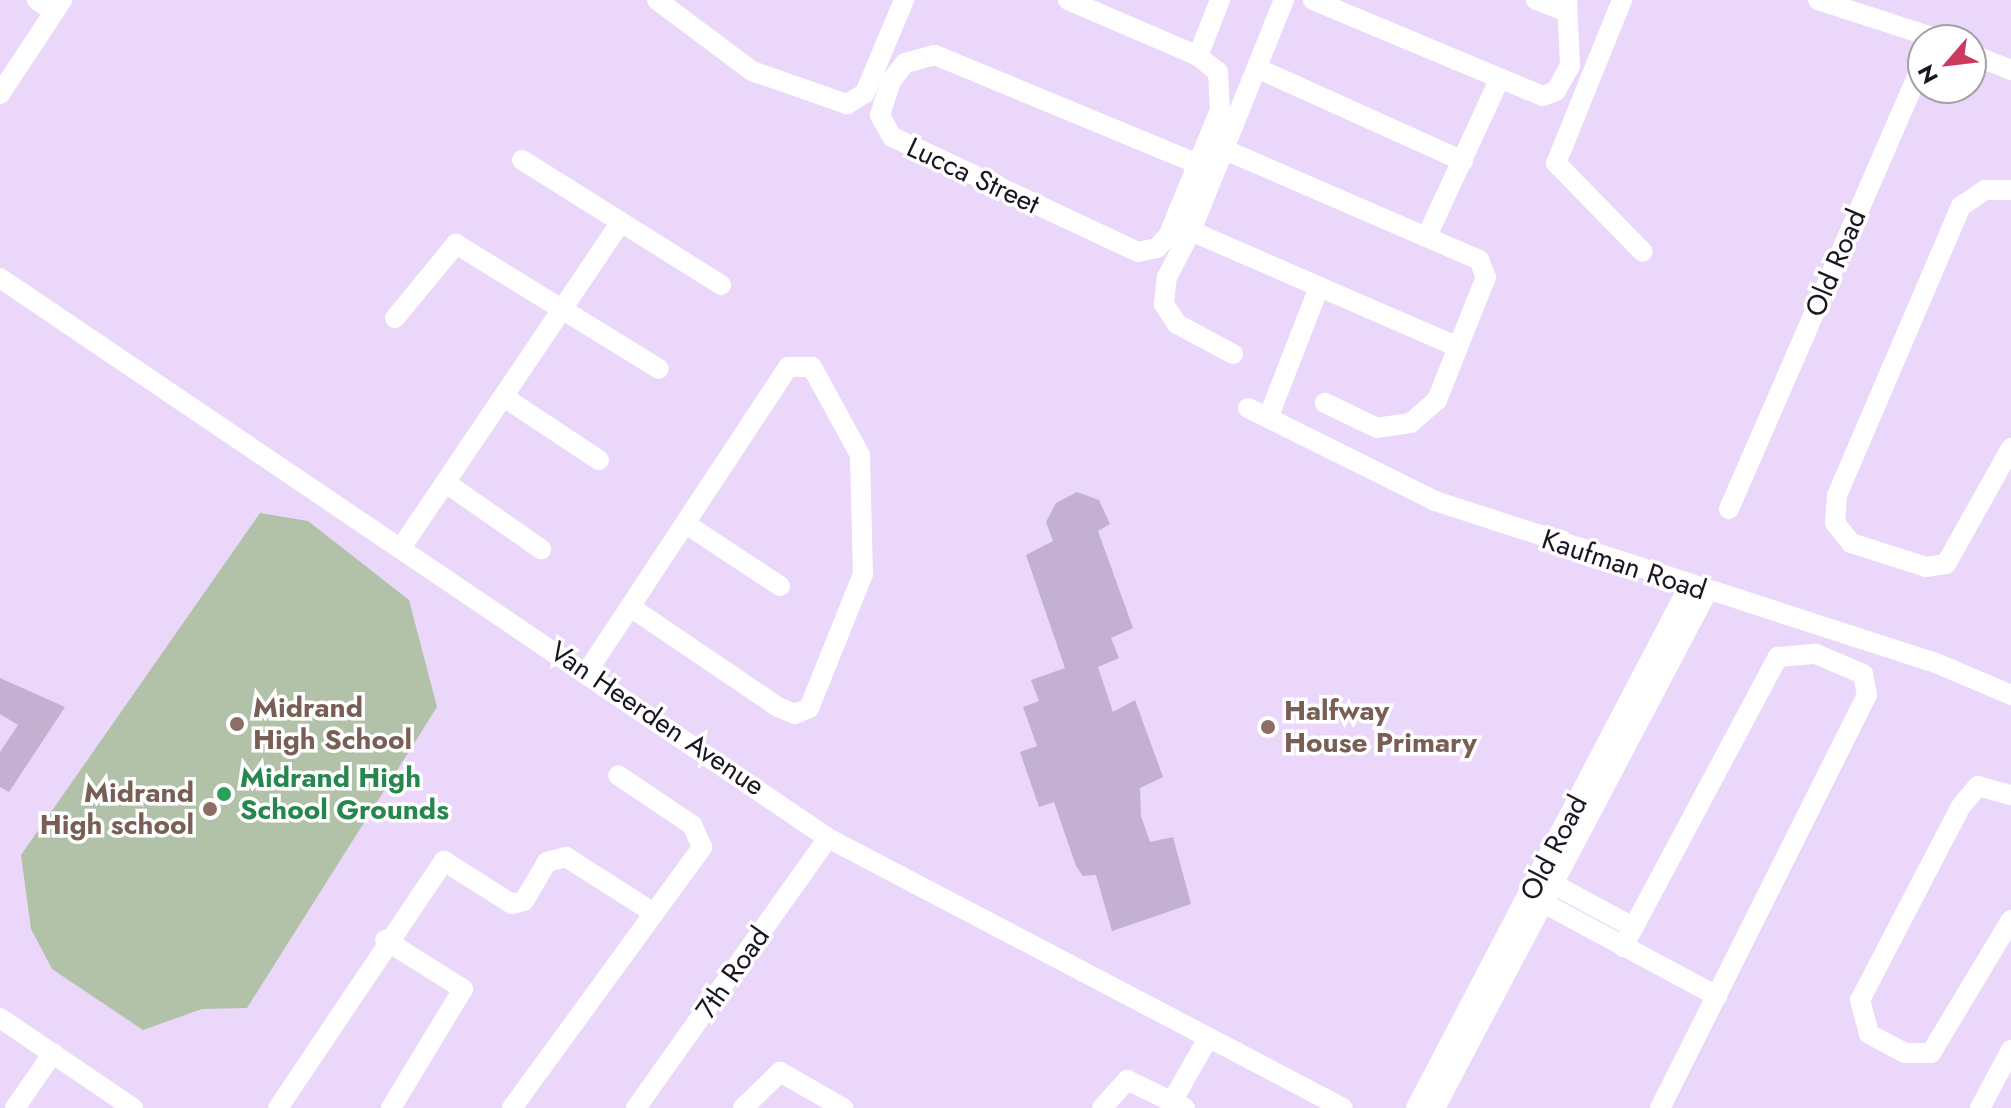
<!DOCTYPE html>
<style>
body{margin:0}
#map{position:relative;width:2011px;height:1108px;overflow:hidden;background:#ead7f9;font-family:Jost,sans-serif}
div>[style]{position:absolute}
.green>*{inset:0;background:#b1c2a9}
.building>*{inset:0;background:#c4b0d0}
.minor>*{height:20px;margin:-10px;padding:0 10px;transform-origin:10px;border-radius:10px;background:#fff}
.dots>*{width:22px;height:22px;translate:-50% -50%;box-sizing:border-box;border:4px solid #fff;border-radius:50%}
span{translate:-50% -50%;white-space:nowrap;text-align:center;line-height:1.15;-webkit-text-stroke:7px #fff;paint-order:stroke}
.street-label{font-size:28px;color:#1b1520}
.education-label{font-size:28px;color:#785e54;font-weight:700}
.left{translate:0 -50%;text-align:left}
.right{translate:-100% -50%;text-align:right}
.leisure-label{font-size:28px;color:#27864d;font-weight:700}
.north{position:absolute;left:1907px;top:24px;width:80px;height:80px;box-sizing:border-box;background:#fff;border:2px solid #a4a1a6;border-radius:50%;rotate:242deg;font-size:22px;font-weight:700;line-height:32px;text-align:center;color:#1b1520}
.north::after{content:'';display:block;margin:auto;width:28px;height:36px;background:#c93a5e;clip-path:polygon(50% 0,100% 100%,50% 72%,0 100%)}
</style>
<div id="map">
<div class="green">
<i style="clip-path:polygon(260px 513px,308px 521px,409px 600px,437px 707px,247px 1008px,202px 1009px,143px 1030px,52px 969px,31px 929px,21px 855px)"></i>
</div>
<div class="building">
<i style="clip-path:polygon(1077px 492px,1099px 500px,1110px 524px,1098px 531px,1133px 628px,1111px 638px,1119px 658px,1098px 667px,1113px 712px,1135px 700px,1163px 777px,1140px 788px,1141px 816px,1150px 842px,1173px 837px,1191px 904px,1112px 931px,1096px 875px,1083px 876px,1076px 866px,1054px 802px,1039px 807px,1020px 752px,1037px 746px,1023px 707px,1039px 701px,1031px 680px,1065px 668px,1026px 555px,1053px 541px,1046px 522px,1056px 503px)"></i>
<i style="clip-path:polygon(0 678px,65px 707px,9px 792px,0 787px,0 752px,18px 725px,0 714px)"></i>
</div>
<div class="minor">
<i style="left:37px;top:0;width:21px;rotate:35deg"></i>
<i style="left:657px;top:0;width:119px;rotate:36.8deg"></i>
<i style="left:752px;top:71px;width:101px;rotate:19.2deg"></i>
<i style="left:847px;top:104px;width:21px;rotate:-31deg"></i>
<i style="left:865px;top:93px;width:101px;rotate:-67.2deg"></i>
<i style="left:1068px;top:0;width:142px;rotate:23.3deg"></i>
<i style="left:1198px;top:56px;width:26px;rotate:39deg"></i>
<i style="left:1218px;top:72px;width:38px;rotate:87deg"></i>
<i style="left:1220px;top:110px;width:136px;rotate:112.4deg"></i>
<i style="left:1168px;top:236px;width:16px;rotate:133deg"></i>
<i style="left:1157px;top:248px;width:19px;rotate:168deg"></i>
<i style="left:1138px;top:252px;width:272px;rotate:-154.9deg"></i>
<i style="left:892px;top:137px;width:25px;rotate:-119deg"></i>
<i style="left:880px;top:115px;width:36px;rotate:-72deg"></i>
<i style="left:891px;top:81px;width:23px;rotate:-52deg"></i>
<i style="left:905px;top:63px;width:31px;rotate:-15deg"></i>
<i style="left:935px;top:55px;width:282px;rotate:22.5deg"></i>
<i style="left:1313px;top:0;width:249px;rotate:22.7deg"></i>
<i style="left:1543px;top:96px;width:14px;rotate:-21deg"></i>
<i style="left:1556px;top:91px;width:29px;rotate:-61deg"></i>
<i style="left:1570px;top:66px;width:66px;rotate:-92.6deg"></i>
<i style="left:1536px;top:0;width:30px;rotate:21deg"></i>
<i style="left:1622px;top:0;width:176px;rotate:112deg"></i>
<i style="left:1556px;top:163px;width:124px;rotate:45.7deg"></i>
<i style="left:1818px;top:0;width:129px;rotate:18deg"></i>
<i style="left:1971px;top:54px;width:43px;rotate:21.8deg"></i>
<i style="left:1198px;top:56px;width:60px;rotate:-68.6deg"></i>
<i style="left:1259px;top:69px;width:224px;rotate:24.3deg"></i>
<i style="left:0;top:94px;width:113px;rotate:-56.6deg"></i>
<i style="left:1223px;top:149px;width:279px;rotate:23.4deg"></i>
<i style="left:1479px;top:260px;width:18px;rotate:68deg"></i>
<i style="left:1486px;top:277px;width:75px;rotate:111.8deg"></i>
<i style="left:522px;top:160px;width:235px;rotate:32.1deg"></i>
<i style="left:2011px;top:190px;width:26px;rotate:180deg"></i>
<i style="left:1985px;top:190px;width:29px;rotate:146deg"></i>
<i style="left:1961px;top:206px;width:314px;rotate:113.2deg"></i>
<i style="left:1837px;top:495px;width:28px;rotate:94deg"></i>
<i style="left:1835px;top:523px;width:26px;rotate:51deg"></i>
<i style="left:1851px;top:543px;width:79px;rotate:17.7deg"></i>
<i style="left:1926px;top:567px;width:20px;rotate:-9deg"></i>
<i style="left:1946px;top:564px;width:133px;rotate:-60.7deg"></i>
<i style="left:1191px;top:231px;width:249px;rotate:-68.1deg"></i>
<i style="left:1427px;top:236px;width:172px;rotate:-65.2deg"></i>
<i style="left:0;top:278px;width:1000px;rotate:34.07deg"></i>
<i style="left:828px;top:838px;width:581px;rotate:27.67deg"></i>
<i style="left:395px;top:318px;width:96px;rotate:-50.5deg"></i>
<i style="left:456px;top:244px;width:238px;rotate:31.6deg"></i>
<i style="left:1233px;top:354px;width:64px;rotate:-151.8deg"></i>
<i style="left:1177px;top:324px;width:24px;rotate:-123deg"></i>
<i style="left:1164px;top:304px;width:27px;rotate:-84deg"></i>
<i style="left:1167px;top:277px;width:52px;rotate:-62.4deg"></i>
<i style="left:1191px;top:231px;width:291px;rotate:23.5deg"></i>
<i style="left:1458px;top:347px;width:57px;rotate:111.6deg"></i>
<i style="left:1437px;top:400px;width:35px;rotate:139deg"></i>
<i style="left:1411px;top:423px;width:34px;rotate:172deg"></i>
<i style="left:1377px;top:428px;width:58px;rotate:-154.3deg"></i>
<i style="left:504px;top:397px;width:114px;rotate:33.6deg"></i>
<i style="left:1248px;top:408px;width:209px;rotate:26.4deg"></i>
<i style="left:1435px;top:501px;width:527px;rotate:17.92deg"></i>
<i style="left:1936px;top:663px;width:82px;rotate:23.1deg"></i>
<i style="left:1268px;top:418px;width:141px;rotate:-68.7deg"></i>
<i style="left:446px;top:483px;width:116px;rotate:34.8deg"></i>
<i style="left:1729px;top:509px;width:487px;rotate:-66.5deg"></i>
<i style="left:689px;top:526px;width:109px;rotate:33.4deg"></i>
<i style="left:401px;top:548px;width:393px;rotate:-56deg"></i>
<i style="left:587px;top:672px;width:365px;rotate:-56.6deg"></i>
<i style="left:788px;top:367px;width:24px"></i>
<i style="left:812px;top:367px;width:100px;rotate:61.4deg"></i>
<i style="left:860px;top:455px;width:119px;rotate:88.6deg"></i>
<i style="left:863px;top:574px;width:144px;rotate:111.9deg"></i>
<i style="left:809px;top:708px;width:15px;rotate:157deg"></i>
<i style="left:795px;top:714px;width:18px;rotate:-158deg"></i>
<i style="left:778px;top:707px;width:176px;rotate:-145.9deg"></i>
<i style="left:2011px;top:795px;width:34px;rotate:-165deg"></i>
<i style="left:1978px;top:786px;width:26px;rotate:130deg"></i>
<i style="left:1961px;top:806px;width:219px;rotate:117.5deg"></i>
<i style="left:1860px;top:1000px;width:35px;rotate:75deg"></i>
<i style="left:1869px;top:1034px;width:41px;rotate:27.8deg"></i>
<i style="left:1905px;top:1053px;width:26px"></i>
<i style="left:1931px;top:1053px;width:155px;rotate:-59deg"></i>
<i style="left:1542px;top:878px;width:103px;rotate:28.3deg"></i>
<i style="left:1534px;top:898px;width:208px;rotate:28.2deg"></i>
<i style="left:385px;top:940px;width:92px;rotate:32.1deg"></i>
<i style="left:463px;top:989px;width:139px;rotate:121.2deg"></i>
<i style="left:1623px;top:947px;width:329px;rotate:-61.9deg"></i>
<i style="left:1778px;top:657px;width:38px;rotate:-5deg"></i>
<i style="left:1816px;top:654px;width:51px;rotate:23.1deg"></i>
<i style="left:1863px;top:674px;width:21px;rotate:79deg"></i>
<i style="left:1867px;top:695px;width:462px;rotate:116.6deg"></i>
<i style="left:0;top:1018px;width:161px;rotate:34.1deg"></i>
<i style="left:1174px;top:1098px;width:67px;rotate:-60.4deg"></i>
<i style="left:15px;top:1108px;width:67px;rotate:-55.4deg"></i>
<i style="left:278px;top:1108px;width:298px;rotate:-56.1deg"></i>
<i style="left:444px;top:861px;width:80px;rotate:32.3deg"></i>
<i style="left:512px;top:904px;width:12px;rotate:-14deg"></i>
<i style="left:524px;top:901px;width:45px;rotate:-59.5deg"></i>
<i style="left:547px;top:862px;width:20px;rotate:-15deg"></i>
<i style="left:566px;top:857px;width:104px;rotate:32.5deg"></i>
<i style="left:512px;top:1108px;width:323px;rotate:-53.9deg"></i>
<i style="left:702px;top:847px;width:24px;rotate:-114deg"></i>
<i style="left:692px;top:825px;width:89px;rotate:-146deg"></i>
<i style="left:636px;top:1108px;width:331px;rotate:-54.6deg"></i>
<i style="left:743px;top:1108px;width:52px;rotate:-44.2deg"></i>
<i style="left:780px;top:1072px;width:73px;rotate:29.7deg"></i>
<i style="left:1102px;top:1108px;width:38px;rotate:-48deg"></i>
<i style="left:1127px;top:1080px;width:64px;rotate:25.8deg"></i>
<i style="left:1416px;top:1108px;width:589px;rotate:-62.39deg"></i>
<i style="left:1435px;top:1108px;width:583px;rotate:-62.2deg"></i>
<i style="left:1980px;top:1108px;width:66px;rotate:-61.9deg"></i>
</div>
<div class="dots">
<i style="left:237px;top:724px;background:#8d6e63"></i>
<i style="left:1268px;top:727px;background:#8d6e63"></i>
<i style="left:224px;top:794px;background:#2e9e5b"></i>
<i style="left:210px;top:809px;background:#8d6e63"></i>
</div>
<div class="street-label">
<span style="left:973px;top:176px;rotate:25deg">Lucca Street</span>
<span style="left:1836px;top:263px;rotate:-67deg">Old Road</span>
<span style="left:1624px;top:565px;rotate:18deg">Kaufman Road</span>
<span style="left:657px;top:719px;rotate:34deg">Van Heerden Avenue</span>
<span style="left:1554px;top:848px;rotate:-63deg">Old Road</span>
<span style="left:733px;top:973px;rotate:-55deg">7th Road</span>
</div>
<div class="education-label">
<span class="left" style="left:253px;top:724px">Midrand<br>High School</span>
<span class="left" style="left:1284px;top:727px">Halfway<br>House Primary</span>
<span class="right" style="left:194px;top:809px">Midrand<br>High school</span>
</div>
<div class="leisure-label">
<span class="left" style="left:240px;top:794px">Midrand High<br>School Grounds</span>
</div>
<div class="north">N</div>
</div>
